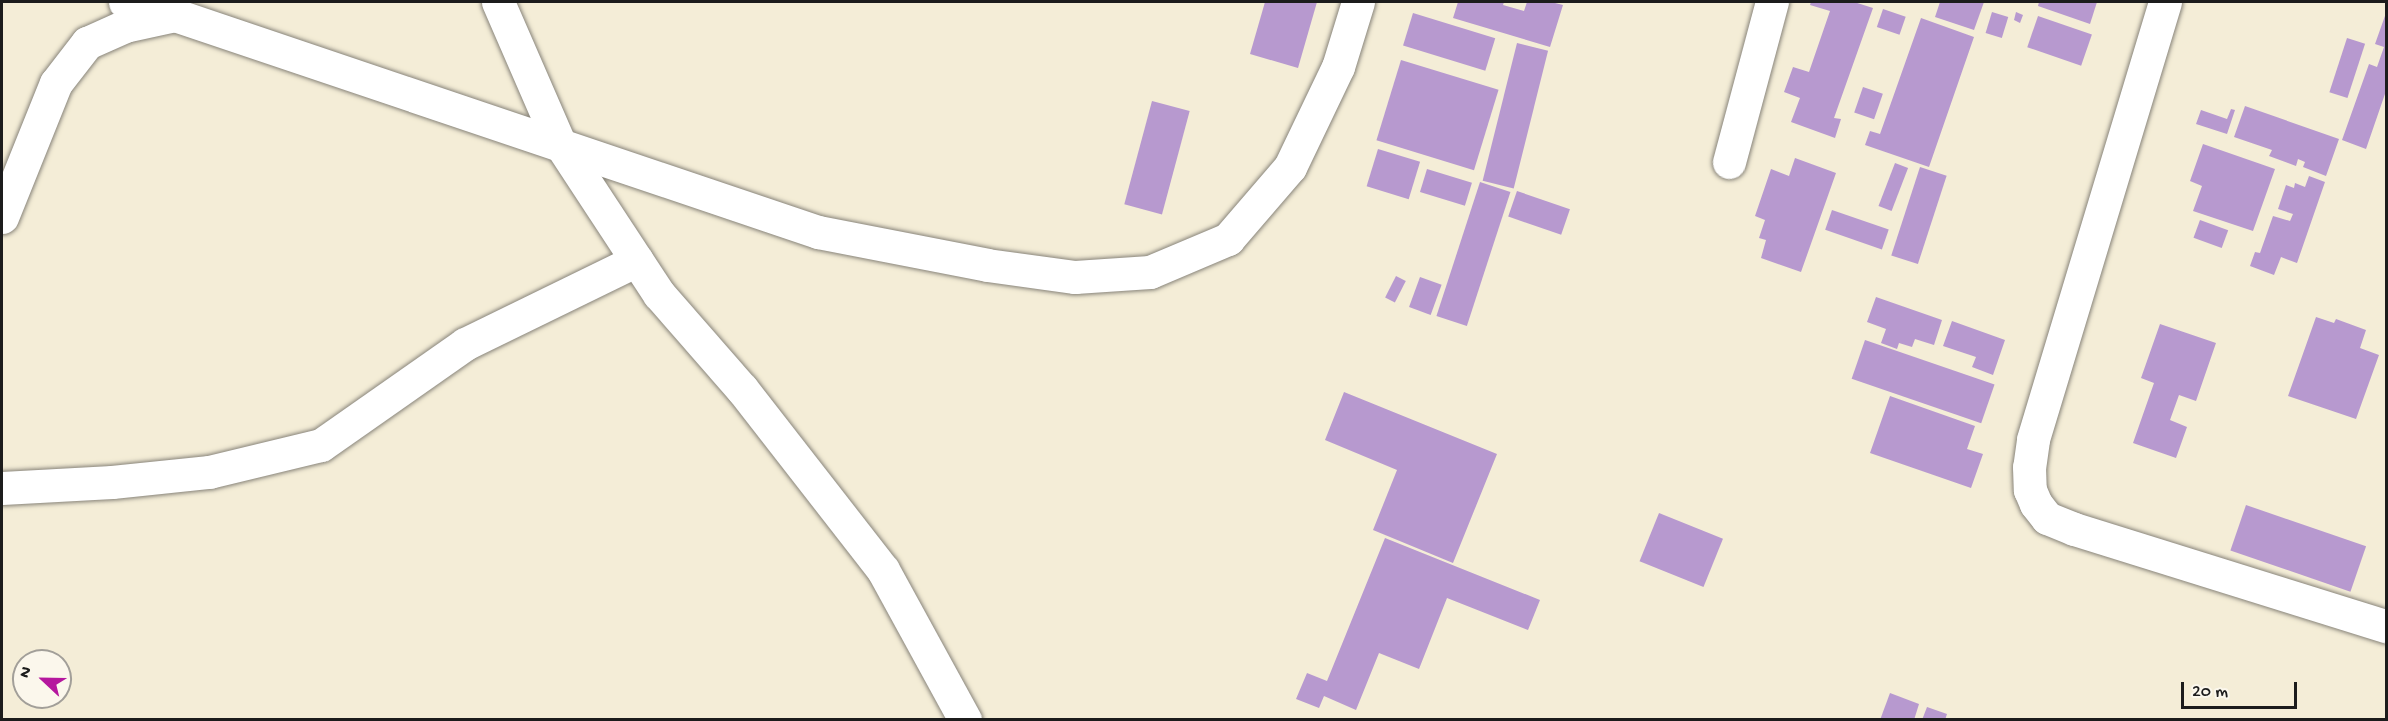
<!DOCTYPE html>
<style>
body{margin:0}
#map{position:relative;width:2388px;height:721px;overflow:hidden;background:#f4edd7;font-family:"Gochi Hand",sans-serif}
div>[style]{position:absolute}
.building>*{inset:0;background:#b799cf;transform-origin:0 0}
.roads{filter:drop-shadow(0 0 2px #88847a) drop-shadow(0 0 2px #88847a)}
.street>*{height:33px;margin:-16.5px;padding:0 16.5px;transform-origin:16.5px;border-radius:16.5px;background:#fff}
span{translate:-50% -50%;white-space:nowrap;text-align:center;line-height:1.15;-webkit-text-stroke:6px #fbf7ec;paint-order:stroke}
.frame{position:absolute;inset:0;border:3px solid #1c1c1c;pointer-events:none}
.north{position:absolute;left:12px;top:649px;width:60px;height:60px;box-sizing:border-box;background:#fbf7ec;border:2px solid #a29f99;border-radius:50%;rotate:292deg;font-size:16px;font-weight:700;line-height:24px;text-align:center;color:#1c1c1c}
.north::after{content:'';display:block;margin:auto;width:21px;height:27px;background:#b5179e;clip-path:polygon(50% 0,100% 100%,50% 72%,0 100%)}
.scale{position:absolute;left:2181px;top:682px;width:116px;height:27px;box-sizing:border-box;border:3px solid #1c1c1c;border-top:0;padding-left:8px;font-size:18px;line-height:21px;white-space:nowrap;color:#1c1c1c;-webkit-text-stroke:4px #fbf7ec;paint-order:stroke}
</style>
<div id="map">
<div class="building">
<i style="clip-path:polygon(1265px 2px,1317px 2px,1298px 68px,1250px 54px)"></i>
<i style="clip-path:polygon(1458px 2px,1504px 2px,1503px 5px,1524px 11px,1527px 2px,1551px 2px,1563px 5px,1550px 47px,1453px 18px)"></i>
<i style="clip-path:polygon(1811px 2px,1854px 2px,1873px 8px,1834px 118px,1841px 119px,1835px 138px,1791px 122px,1800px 98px,1784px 92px,1793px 67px,1809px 72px,1830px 11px,1810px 5px)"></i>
<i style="clip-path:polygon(1940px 2px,1984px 2px,1974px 30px,1935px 17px)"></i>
<i style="clip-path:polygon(2039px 2px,2097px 2px,2090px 24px,2038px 6px)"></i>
<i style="left:1883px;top:9px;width:24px;height:19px;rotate:19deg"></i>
<i style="left:1992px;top:12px;width:17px;height:22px;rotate:17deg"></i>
<i style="clip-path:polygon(2016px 12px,2023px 15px,2020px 23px,2014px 20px)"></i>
<i style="left:1413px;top:13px;width:86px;height:34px;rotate:17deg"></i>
<i style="clip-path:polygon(2386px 13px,2386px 91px,2366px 149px,2342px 140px,2369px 64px,2377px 67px,2384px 47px,2375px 44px)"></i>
<i style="left:2038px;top:16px;width:57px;height:33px;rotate:19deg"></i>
<i style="clip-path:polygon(1921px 18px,1974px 37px,1929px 167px,1865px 145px,1870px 131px,1880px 134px)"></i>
<i style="left:2347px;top:38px;width:19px;height:57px;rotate:18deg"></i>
<i style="left:1517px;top:43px;width:32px;height:142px;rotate:14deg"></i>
<i style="left:1401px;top:60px;width:102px;height:84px;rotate:17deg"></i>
<i style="left:1863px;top:87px;width:21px;height:27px;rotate:19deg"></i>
<i style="left:1152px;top:101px;width:39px;height:107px;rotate:15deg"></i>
<i style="clip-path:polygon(2245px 106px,2339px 139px,2326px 176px,2303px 167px,2305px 162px,2298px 159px,2296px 166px,2269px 156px,2272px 150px,2234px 137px)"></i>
<i style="clip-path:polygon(2231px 109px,2235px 110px,2227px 134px,2196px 124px,2201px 110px,2227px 119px)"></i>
<i style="clip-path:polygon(2203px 144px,2275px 169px,2253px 231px,2193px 211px,2202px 186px,2190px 181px)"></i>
<i style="left:1378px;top:149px;width:44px;height:39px;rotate:17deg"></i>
<i style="clip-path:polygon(1795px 158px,1836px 173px,1801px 272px,1761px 258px,1766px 240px,1759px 238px,1765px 220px,1755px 216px,1771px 169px,1789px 176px)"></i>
<i style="left:1895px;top:163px;width:14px;height:46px;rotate:21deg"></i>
<i style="left:1920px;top:167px;width:28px;height:93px;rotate:18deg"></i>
<i style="left:1427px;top:169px;width:47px;height:24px;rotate:17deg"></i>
<i style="clip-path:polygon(2309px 176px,2325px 182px,2297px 263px,2281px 257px,2274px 275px,2250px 266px,2255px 252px,2260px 253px,2273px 216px,2290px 221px,2293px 214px,2278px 209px,2286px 185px,2294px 188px,2295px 183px,2305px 187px)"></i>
<i style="left:1480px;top:182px;width:32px;height:141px;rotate:18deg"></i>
<i style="left:1517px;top:191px;width:56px;height:27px;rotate:19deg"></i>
<i style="left:1832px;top:210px;width:60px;height:21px;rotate:19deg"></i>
<i style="left:2200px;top:220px;width:30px;height:19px;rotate:20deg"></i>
<i style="left:1396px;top:276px;width:11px;height:24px;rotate:27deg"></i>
<i style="left:1420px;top:277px;width:23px;height:32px;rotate:20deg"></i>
<i style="clip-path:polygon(1876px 297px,1942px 320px,1934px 345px,1915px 339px,1912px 347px,1899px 343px,1897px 349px,1881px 343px,1886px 329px,1867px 322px)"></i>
<i style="clip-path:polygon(2316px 317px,2334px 323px,2336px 319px,2366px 330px,2360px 348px,2379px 355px,2356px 419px,2288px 396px)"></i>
<i style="clip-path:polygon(1952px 321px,2005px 340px,1993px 375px,1972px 367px,1976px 357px,1943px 346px)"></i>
<i style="clip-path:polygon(2160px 324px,2216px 343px,2196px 401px,2179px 395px,2170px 420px,2187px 427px,2176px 458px,2133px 443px,2154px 383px,2141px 378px)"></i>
<i style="left:1865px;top:340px;width:137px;height:41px;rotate:19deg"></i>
<i style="clip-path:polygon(1344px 392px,1497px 454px,1453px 563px,1373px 530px,1397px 470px,1325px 440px)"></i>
<i style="clip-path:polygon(1890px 396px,1975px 426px,1967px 449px,1983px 454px,1971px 488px,1870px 453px)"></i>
<i style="left:2246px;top:505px;width:127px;height:48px;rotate:19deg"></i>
<i style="left:1659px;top:513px;width:69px;height:52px;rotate:22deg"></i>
<i style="clip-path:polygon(1385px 538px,1540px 600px,1528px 630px,1447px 598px,1419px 669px,1379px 653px,1356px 710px,1324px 696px,1319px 708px,1296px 699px,1307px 673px,1327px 681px)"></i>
<i style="clip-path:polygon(1890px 693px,1919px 704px,1914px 720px,1880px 720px)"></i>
<i style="clip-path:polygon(1927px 707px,1947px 714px,1945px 720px,1922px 720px)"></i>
</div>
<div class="roads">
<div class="street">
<i style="left:125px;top:2px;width:52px;rotate:14.6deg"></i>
<i style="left:175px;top:15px;width:679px;rotate:18.65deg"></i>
<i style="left:818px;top:232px;width:172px;rotate:11deg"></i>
<i style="left:987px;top:265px;width:89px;rotate:7.8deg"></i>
<i style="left:1075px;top:277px;width:75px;rotate:-3.8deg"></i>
<i style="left:1150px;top:272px;width:85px;rotate:-22.9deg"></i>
<i style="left:1228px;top:239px;width:95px;rotate:-49.3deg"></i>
<i style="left:1290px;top:167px;width:111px;rotate:-64.4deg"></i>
<i style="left:1338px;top:67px;width:68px;rotate:-72.9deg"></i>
<i style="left:498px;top:2px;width:153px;rotate:66.5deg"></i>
<i style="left:559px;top:142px;width:182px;rotate:56.7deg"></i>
<i style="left:659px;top:294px;width:126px;rotate:48.9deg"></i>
<i style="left:742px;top:389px;width:229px;rotate:52.1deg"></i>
<i style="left:883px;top:570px;width:171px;rotate:61.3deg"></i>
<i style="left:2165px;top:2px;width:457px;rotate:106.8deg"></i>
<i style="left:2033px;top:440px;width:27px;rotate:98deg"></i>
<i style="left:2029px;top:467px;width:23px;rotate:88deg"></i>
<i style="left:2030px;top:490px;width:15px;rotate:67deg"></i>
<i style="left:2036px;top:504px;width:18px;rotate:52deg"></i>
<i style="left:2047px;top:518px;width:29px;rotate:22deg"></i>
<i style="left:2074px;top:529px;width:327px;rotate:17.3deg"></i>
<i style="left:1729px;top:162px;width:166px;rotate:-75deg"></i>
<i style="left:2px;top:217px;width:144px;rotate:-68.1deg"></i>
<i style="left:56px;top:83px;width:51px;rotate:-52.2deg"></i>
<i style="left:87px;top:43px;width:42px;rotate:-24.1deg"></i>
<i style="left:125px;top:26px;width:47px;rotate:-12.3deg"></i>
<i style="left:2px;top:488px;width:110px;rotate:-3.1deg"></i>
<i style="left:112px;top:482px;width:98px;rotate:-5.9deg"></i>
<i style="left:209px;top:472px;width:115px;rotate:-13.6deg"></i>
<i style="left:321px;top:445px;width:176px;rotate:-35deg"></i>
<i style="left:465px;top:344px;width:191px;rotate:-26deg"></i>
</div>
</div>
<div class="frame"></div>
<div class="north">N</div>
<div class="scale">20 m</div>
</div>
